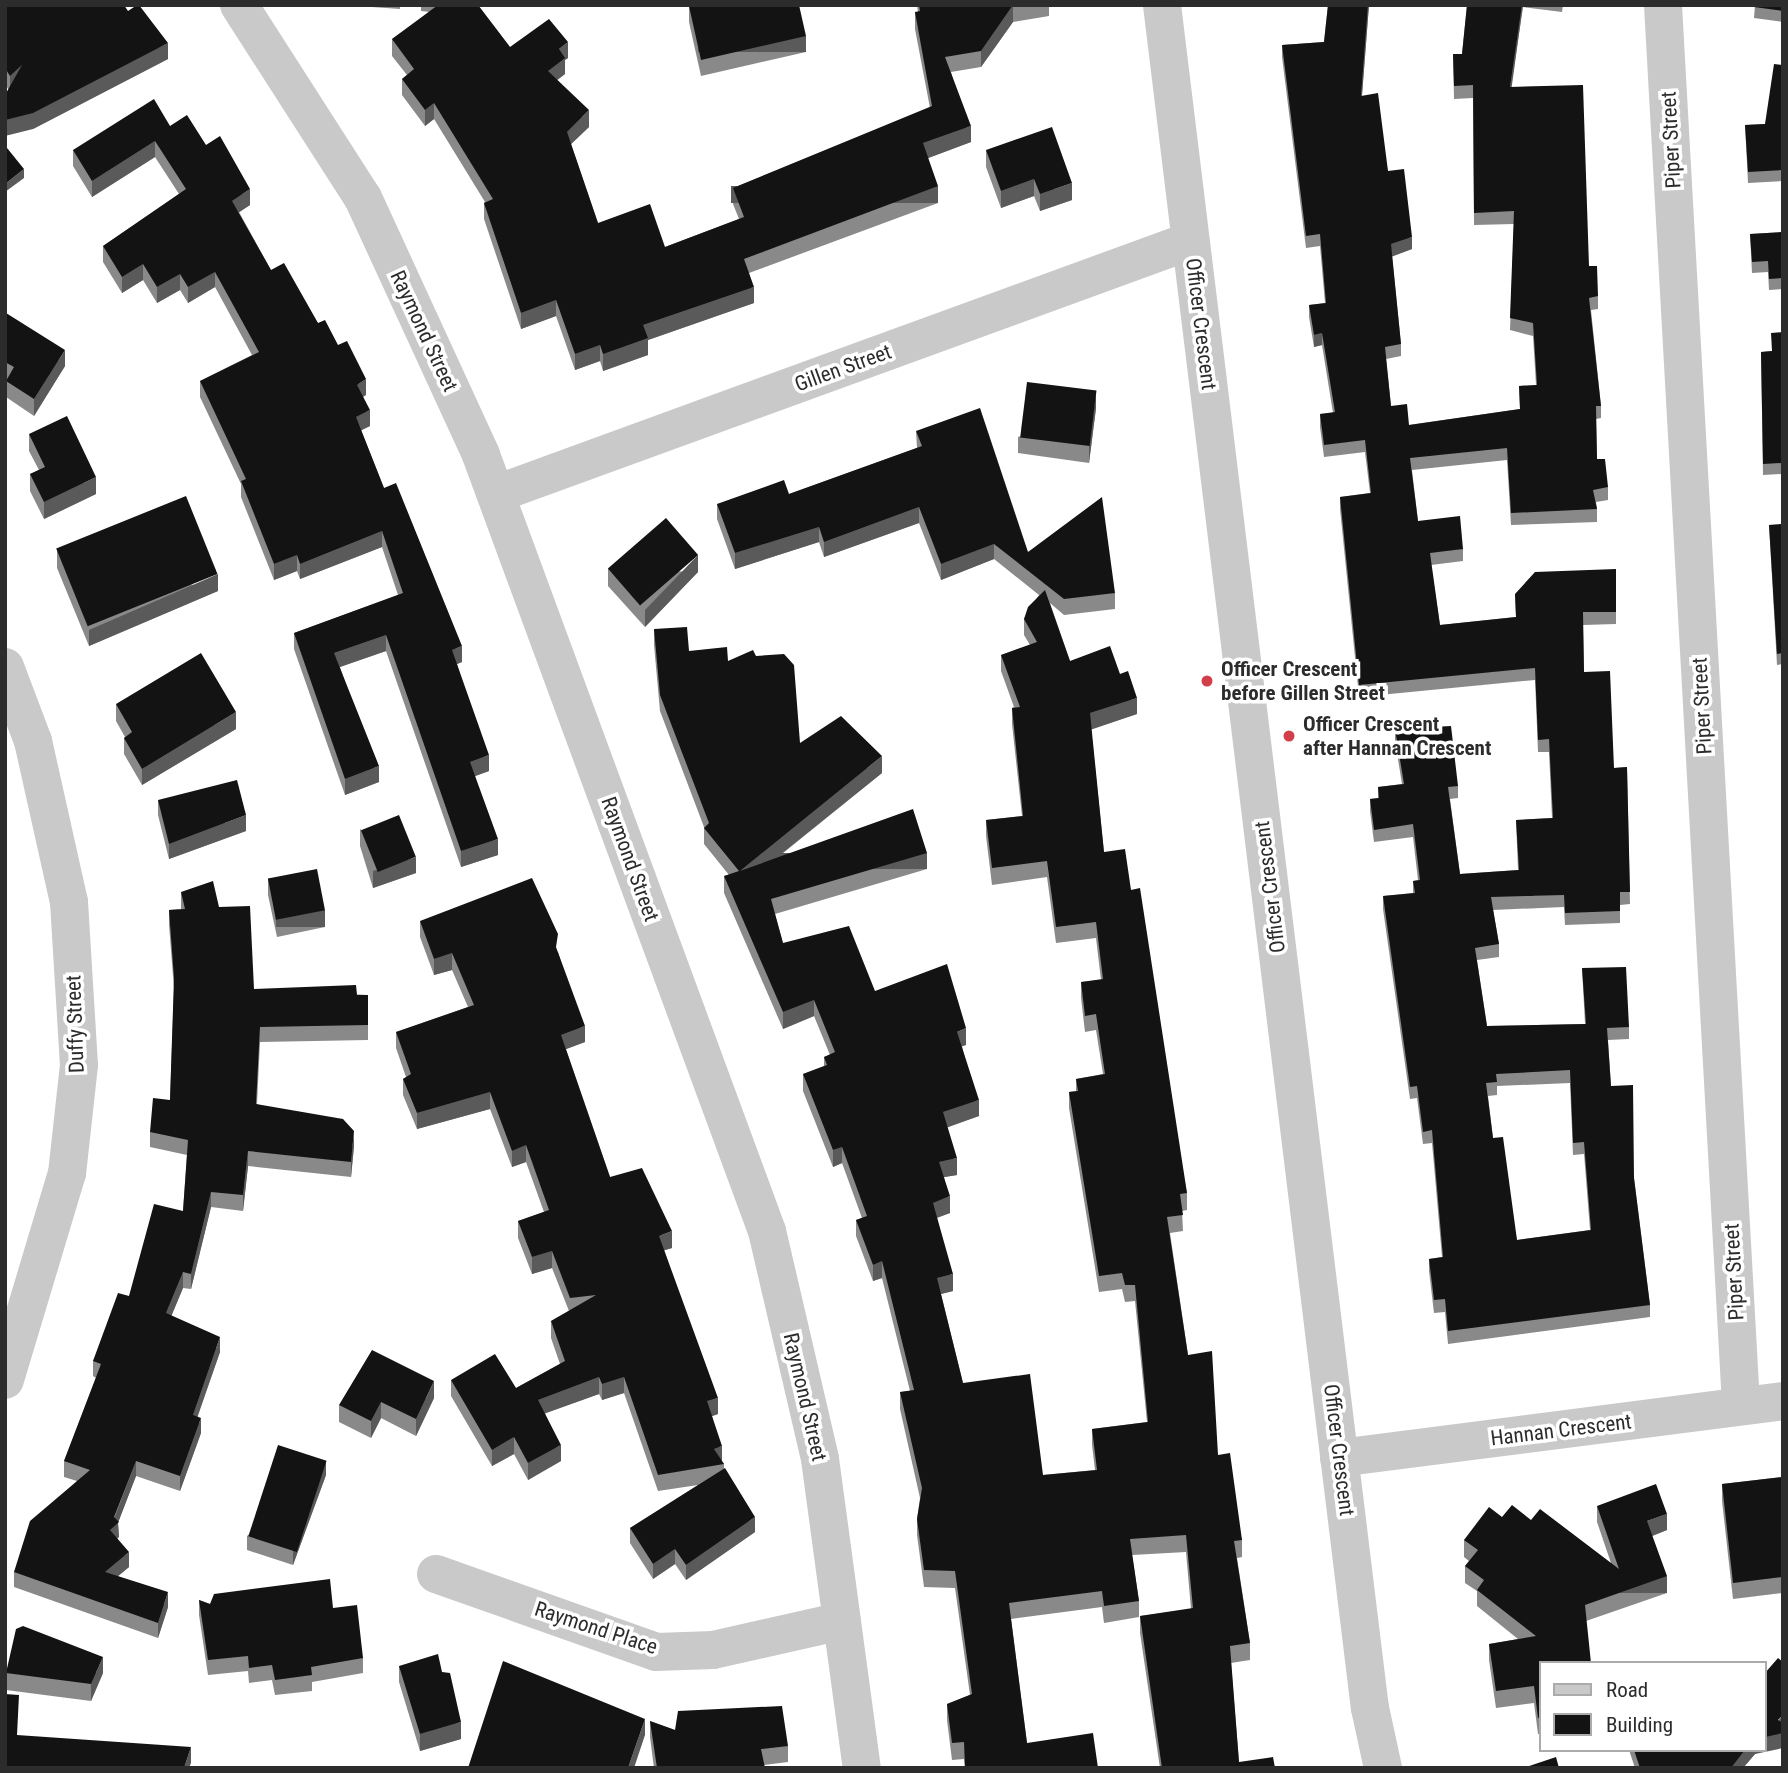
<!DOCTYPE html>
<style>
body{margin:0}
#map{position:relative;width:1788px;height:1773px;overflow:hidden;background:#fff;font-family:"Roboto Condensed",sans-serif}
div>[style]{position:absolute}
.minor>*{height:38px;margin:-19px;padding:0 19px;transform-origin:19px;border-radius:19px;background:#c9c9c9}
.wall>*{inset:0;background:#898989}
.shaded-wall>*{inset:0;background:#5a5a5a;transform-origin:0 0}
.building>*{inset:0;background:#131313;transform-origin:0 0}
.dots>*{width:19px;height:19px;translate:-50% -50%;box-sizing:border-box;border:4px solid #fff;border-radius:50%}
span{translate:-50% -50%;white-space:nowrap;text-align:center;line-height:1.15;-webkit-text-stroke:7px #fff;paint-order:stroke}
.street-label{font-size:21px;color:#2c2c2c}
.poi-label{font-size:21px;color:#2c2c2c;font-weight:700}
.left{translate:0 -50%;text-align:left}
.frame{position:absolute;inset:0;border:7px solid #2c2c2c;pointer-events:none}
.legend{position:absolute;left:1539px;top:1661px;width:228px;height:91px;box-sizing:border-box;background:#fff;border:2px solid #ababab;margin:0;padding:9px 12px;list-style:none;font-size:21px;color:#2c2c2c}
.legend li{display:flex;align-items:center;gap:14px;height:35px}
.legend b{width:35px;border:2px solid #ababab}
</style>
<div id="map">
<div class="minor">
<i style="left:239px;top:5px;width:229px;rotate:57.3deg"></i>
<i style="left:363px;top:198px;width:283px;rotate:65.3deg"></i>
<i style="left:481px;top:455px;width:827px;rotate:69.77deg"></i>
<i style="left:767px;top:1231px;width:234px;rotate:76.9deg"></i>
<i style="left:820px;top:1459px;width:312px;rotate:82.3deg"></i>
<i style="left:1162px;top:5px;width:1716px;rotate:83.04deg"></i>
<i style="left:1370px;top:1708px;width:61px;rotate:77.8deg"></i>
<i style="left:1663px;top:5px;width:1403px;rotate:86.81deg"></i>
<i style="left:496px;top:494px;width:739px;rotate:-20.03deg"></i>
<i style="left:5px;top:667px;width:79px;rotate:69.3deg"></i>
<i style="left:33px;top:741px;width:165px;rotate:77.4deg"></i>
<i style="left:69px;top:902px;width:163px;rotate:86.5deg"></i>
<i style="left:79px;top:1065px;width:109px;rotate:96.3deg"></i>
<i style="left:67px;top:1173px;width:216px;rotate:106.7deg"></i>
<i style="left:1339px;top:1458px;width:448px;rotate:-7.3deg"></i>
<i style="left:436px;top:1574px;width:233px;rotate:19.5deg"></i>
<i style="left:656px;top:1652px;width:57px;rotate:-2deg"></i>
<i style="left:713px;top:1650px;width:132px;rotate:-12.7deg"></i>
</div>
<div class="wall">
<i style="clip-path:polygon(5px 5px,128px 11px,168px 59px,33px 129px,5px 84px)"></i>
<i style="clip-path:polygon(358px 5px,400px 5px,400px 9px,358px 6px)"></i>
<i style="clip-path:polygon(421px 5px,478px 5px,510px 47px,568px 58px,565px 60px,565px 74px,557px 80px,589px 127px,571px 144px,598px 223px,665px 247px,739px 219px,733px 204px,733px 188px,930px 108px,915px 29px,915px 12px,918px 12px,917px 5px,1049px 5px,1049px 16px,1013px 22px,981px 67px,951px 72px,971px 142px,928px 158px,938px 203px,749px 273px,754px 303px,648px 340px,648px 355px,603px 371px,600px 361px,575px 370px,556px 316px,521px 329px,484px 219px,484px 203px,485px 202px,434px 119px,425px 126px,402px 95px,402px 79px,407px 75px,392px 56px,392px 39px,430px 12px,421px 11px)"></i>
<i style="clip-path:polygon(evenodd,1328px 5px,1369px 5px,1362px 95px,1388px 171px,1412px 249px,1392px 256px,1401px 344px,1401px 356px,1386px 359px,1391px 406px,1409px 425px,1520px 409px,1519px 386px,1536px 385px,1533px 336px,1510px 330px,1514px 224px,1474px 225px,1473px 98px,1454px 99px,1453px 54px,1462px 54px,1467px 5px,1563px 5px,1562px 12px,1523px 7px,1511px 87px,1589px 266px,1598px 296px,1598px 309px,1591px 310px,1601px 406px,1601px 418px,1596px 419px,1597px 459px,1608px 487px,1608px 500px,1596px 502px,1597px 509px,1597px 522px,1511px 525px,1507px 460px,1412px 470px,1418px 521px,1463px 549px,1463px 561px,1431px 565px,1440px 625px,1516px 617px,1515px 594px,1616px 569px,1616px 624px,1583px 625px,1584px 672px,1614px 768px,1627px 767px,1630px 904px,1620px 905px,1620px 923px,1565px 925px,1564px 907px,1493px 910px,1499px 944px,1499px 957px,1477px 960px,1487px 1026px,1585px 1024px,1582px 968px,1629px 1027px,1629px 1039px,1608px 1040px,1611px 1086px,1634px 1178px,1650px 1305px,1650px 1317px,1448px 1344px,1445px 1312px,1434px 1313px,1429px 1271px,1429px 1259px,1442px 1257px,1432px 1143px,1423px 1144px,1417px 1098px,1410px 1099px,1383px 909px,1383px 896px,1413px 893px,1413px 881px,1418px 880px,1413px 837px,1374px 842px,1370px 811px,1370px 799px,1378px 798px,1378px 787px,1402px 784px,1395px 741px,1395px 729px,1458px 786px,1458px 798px,1450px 799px,1460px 874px,1518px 870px,1516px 820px,1552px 818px,1549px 752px,1538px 752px,1535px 680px,1359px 697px,1340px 509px,1340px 497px,1370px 493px,1365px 452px,1324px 457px,1320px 427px,1320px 414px,1333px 413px,1322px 345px,1314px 347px,1309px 317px,1309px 305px,1325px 303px,1320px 246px,1306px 248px,1282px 57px,1282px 45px,1324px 42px,1328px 5px,1570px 1083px,1573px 1155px,1584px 1154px,1590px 1230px,1517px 1240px,1493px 1138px,1488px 1096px,1497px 1095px,1497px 1086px,1570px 1083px)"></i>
<i style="clip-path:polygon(1755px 5px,1783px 5px,1783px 22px,1754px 18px)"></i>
<i style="clip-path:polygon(689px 6px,806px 52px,701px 76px,689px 22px)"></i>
<i style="clip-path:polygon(1783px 65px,1783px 181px,1748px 183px,1745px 125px,1765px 124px)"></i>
<i style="clip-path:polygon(170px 126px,206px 145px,250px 205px,239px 212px,271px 270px,318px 323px,366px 395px,363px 396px,370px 426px,361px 430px,384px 488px,462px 662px,457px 664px,489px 771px,475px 776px,498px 855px,461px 867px,386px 651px,340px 667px,379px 782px,345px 795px,294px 649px,294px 633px,398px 595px,382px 547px,300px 579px,297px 571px,274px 580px,241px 497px,241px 484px,200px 397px,200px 381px,252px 355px,215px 287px,188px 303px,180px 290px,157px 303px,143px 280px,122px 293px,103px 262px,103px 246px,179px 194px,155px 157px,92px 197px,73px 166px,73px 150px)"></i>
<i style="clip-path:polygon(986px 150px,1072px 200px,1040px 211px,1034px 196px,1001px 208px,986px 167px)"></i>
<i style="clip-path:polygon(1783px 232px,1783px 289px,1769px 290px,1768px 272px,1752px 273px,1750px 234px)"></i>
<i style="clip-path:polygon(5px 315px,65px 366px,34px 416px,6px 397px,7px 379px,5px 378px)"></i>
<i style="clip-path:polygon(1783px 332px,1783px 481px,1782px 474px,1763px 475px,1761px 352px,1772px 351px)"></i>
<i style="clip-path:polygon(1096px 408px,1089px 463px,1018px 453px,1018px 437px)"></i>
<i style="clip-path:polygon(916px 431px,1028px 552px,1115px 593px,1115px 609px,1064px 615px,1050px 603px,1070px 661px,1120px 674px,1137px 714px,1091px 729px,1104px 852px,1131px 890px,1187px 1193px,1187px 1210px,1182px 1211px,1183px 1231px,1170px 1233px,1188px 1355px,1218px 1455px,1242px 1540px,1242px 1557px,1237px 1558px,1250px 1643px,1250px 1660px,1231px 1663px,1239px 1762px,1275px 1768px,1160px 1768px,1140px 1633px,1140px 1616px,1191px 1609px,1186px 1552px,1132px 1555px,1139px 1601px,1139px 1617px,1104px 1623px,1102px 1607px,1011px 1619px,1027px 1743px,1098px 1768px,965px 1768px,964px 1759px,952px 1760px,947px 1720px,947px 1704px,970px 1695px,955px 1588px,924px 1587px,917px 1535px,917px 1519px,920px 1498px,900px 1409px,900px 1392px,910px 1391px,882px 1278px,873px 1281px,856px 1236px,856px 1220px,862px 1218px,842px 1163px,833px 1167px,803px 1091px,803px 1074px,824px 1066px,824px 1057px,830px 1055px,814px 1016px,783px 1029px,724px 893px,724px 876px,729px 875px,704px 844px,704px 827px,660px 711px,654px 645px,654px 629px,689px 651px,728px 661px,800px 743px,882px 773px,777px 858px,927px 869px,775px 914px,783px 943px,875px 991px,966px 1045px,962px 1046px,979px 1116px,947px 1127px,957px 1175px,944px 1177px,950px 1213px,937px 1218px,953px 1291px,941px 1294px,963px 1383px,1043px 1475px,1095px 1470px,1092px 1445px,1092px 1429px,1147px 1422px,1135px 1301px,1125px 1302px,1122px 1289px,1099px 1292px,1069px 1108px,1069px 1092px,1076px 1091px,1076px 1079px,1103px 1074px,1096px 1030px,1085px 1032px,1081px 998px,1081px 982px,1101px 980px,1096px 938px,1056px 943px,1047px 877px,992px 885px,986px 836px,986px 820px,1022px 816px,1012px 724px,1012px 708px,1014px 707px,1001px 671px,1001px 655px,1030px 645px,1024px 635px,1024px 619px,1039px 595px,994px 559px,941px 580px,919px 523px,824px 557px,819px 542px,735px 569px,717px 519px,717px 504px,789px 494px,917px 448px)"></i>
<i style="clip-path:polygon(29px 434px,96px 494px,44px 519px,30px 491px,30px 474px,39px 470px,29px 451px)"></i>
<i style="clip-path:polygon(1783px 524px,1783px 664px,1777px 665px,1769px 525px)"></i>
<i style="clip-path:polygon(57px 551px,218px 591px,89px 646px,57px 568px)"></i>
<i style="clip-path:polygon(608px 569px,698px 572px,645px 627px,608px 586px)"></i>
<i style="clip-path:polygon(116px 704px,236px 729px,142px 785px,124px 754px,124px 738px,125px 737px,116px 721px)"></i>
<i style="clip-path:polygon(158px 800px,246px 831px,169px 859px,158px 815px)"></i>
<i style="clip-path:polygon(360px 829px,416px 873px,373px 888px,360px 846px)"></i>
<i style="clip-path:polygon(268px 878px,325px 927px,277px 937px,268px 895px)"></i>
<i style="clip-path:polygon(181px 892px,219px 907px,254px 989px,368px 995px,368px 1040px,260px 1042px,257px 1104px,354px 1146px,351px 1177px,248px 1166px,243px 1211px,211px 1207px,191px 1289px,183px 1288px,171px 1316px,220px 1352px,197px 1416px,201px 1433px,180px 1491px,136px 1476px,118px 1522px,119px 1537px,117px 1538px,129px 1567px,118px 1576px,168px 1607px,158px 1638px,14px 1587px,14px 1572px,77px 1481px,64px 1477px,64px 1461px,96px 1378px,93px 1376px,93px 1361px,129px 1296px,183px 1211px,187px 1155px,150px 1147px,150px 1132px,170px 1100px,174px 989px,169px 925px,169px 910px,181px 909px)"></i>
<i style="clip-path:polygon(420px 921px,558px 952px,585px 1042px,566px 1049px,610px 1177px,672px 1248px,664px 1250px,718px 1414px,712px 1416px,722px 1461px,724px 1464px,724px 1469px,755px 1532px,686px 1580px,675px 1564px,653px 1579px,630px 1543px,630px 1528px,698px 1485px,658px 1491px,624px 1393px,602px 1400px,599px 1394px,545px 1413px,561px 1461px,528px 1480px,514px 1454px,492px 1466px,451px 1396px,451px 1380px,516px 1388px,560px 1364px,551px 1338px,551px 1321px,569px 1311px,552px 1268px,532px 1274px,518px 1238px,518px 1221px,544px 1212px,526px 1162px,512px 1167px,490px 1109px,417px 1129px,403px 1095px,403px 1079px,406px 1077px,396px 1048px,396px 1032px,468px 1007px,452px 970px,434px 975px,420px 937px)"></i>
<i style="clip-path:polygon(434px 1398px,416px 1436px,381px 1418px,371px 1438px,339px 1422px,339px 1405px)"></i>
<i style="clip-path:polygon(326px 1475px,293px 1565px,247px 1550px,247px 1536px)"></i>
<i style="clip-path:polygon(1783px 1477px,1783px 1593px,1733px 1599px,1722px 1501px,1722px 1484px)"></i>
<i style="clip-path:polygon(1597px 1506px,1667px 1530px,1652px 1536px,1667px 1593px,1586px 1621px,1541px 1663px,1541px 1734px,1538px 1734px,1534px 1703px,1496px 1708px,1489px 1660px,1489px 1644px,1518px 1639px,1477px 1606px,1477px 1591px,1465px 1583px,1465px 1566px,1469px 1561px,1464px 1557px,1464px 1540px,1502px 1517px,1531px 1520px,1611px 1563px,1597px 1522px)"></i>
<i style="clip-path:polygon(199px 1600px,210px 1604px,333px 1608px,363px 1658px,363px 1673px,312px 1682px,312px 1691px,275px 1695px,272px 1680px,249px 1683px,248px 1671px,208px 1675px,199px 1615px)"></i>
<i style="clip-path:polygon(399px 1666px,442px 1672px,461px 1739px,420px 1751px,399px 1682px)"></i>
<i style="clip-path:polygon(6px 1673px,103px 1673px,91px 1701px,6px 1690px)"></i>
<i style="clip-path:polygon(650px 1721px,675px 1730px,788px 1746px,788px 1762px,764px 1765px,765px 1768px,654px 1768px,650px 1737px)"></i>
<i style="clip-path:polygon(1629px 1750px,1765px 1750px,1755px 1754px,1743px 1768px,1635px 1768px)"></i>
</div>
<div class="shaded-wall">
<i style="clip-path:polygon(1013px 5px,1013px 22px,981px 67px,981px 51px)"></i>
<i style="clip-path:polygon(1368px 5px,1369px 5px,1361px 108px,1361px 96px)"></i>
<i style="clip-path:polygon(1522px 5px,1523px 5px,1510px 99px,1510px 87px)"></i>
<i style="left:806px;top:36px;width:16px;height:108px;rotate:90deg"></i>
<i style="clip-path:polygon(568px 42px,568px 58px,565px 60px,565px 74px,548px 87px,548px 71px,559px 49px)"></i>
<i style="clip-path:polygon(168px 43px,168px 59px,33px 129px,5px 136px,5px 120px)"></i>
<i style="clip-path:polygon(22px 65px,10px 92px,10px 76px)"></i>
<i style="clip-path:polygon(434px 103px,434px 119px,425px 126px,425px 110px)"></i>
<i style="clip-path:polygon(589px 110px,589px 127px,567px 148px,567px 132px)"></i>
<i style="clip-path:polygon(971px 126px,971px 142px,923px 160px,923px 143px)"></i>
<i style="clip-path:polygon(155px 141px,155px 157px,92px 197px,92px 181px)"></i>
<i style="clip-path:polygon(24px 169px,24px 178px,5px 192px,5px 184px)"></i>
<i style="clip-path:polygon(1034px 179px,1034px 196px,1001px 208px,1001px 191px)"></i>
<i style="clip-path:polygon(1072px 183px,1072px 200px,1040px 211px,1040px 194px)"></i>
<i style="left:938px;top:186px;width:17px;height:207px;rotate:90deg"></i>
<i style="clip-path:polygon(250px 189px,250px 205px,232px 217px,232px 201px)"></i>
<i style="clip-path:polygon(1412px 237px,1412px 249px,1391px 257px,1391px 244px)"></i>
<i style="clip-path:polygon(143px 264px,143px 280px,122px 293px,122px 277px)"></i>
<i style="clip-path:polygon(215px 272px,215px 287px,188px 303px,188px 287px)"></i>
<i style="clip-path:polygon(180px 274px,180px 290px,157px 303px,157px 287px)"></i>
<i style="clip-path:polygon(754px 287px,754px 303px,648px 340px,648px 355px,603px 371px,603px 354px,643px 325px)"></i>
<i style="clip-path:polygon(556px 300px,556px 316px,521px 329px,521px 313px)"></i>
<i style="clip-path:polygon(1322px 333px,1322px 345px,1314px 347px,1314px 335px)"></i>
<i style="clip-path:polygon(600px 345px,600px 361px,575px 370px,575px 354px)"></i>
<i style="clip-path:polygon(65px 350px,65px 366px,34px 416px,34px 399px)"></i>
<i style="clip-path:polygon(366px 379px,366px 395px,357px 401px,357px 385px)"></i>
<i style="clip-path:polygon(1096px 391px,1096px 408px,1089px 463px,1089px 446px)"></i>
<i style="clip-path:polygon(370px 410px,370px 426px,356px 433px,356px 417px)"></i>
<i style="clip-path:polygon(96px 477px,96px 494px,44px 519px,44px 502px)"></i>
<i style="clip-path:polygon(919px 507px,919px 523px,824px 557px,824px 542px)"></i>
<i style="clip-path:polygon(819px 527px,819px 542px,735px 569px,735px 553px)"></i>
<i style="clip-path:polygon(382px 531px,382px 547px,300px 579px,300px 564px)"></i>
<i style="clip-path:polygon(994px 544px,994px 559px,941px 580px,941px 564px)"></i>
<i style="clip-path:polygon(297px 555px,297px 571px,274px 580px,274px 564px)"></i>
<i style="clip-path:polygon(698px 555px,698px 572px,645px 627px,645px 610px)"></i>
<i style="clip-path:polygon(218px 574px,218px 591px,89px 646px,89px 630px)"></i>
<i style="clip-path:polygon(386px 635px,386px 651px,334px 669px,334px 653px)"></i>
<i style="clip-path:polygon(462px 646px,462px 662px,452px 666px,452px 650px)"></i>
<i style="clip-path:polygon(1137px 698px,1137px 714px,1090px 730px,1090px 713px)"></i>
<i style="clip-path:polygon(236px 712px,236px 729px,142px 785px,142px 769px)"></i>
<i style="clip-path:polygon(489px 755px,489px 771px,470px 778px,470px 762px)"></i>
<i style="clip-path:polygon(882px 756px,882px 773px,740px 887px,740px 871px)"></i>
<i style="clip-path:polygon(379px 766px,379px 782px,345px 795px,345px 779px)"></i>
<i style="clip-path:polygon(246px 815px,246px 831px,169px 859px,169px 844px)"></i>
<i style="clip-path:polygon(498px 839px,498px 855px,461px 867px,461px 851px)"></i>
<i style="left:927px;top:853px;width:16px;height:163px;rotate:90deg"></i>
<i style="clip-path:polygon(416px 857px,416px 873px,373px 888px,373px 871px)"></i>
<i style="left:325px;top:910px;width:17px;height:49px;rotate:90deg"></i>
<i style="clip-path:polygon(452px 953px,452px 970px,434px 975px,434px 959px)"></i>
<i style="clip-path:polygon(814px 1000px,814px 1016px,783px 1029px,783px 1012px)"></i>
<i style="clip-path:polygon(585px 1026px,585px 1042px,561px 1051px,561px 1035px)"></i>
<i style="clip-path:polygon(966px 1028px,966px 1045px,957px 1048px,957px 1032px)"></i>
<i style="clip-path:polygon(490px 1092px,490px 1109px,417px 1129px,417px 1113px)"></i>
<i style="clip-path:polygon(979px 1100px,979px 1116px,943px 1129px,943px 1112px)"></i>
<i style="clip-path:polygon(354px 1131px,354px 1146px,351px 1177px,351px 1162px)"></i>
<i style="clip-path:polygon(526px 1145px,526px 1162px,512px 1167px,512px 1151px)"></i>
<i style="clip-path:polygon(842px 1147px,842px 1163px,833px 1167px,833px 1150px)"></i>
<i style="clip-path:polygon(248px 1151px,248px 1166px,243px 1211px,243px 1195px)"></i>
<i style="clip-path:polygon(957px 1158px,957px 1175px,939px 1178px,939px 1162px)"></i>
<i style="clip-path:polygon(211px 1192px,211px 1207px,191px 1289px,191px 1274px)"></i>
<i style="clip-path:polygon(950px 1196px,950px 1213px,933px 1219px,933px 1203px)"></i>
<i style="clip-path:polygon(672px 1231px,672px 1248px,659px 1252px,659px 1236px)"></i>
<i style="clip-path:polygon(552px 1251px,552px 1268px,532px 1274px,532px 1257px)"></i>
<i style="clip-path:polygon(882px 1261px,882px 1278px,873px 1281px,873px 1265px)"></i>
<i style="clip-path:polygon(183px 1272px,183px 1288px,166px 1329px,166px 1313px)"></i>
<i style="clip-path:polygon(953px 1274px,953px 1291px,937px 1295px,937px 1278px)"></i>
<i style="clip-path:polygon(220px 1337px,220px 1352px,193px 1430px,193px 1415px)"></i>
<i style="clip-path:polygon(599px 1377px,599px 1394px,538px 1416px,538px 1400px)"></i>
<i style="clip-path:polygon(624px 1377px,624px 1393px,602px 1400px,602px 1384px)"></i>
<i style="clip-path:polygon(434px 1381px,434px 1398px,416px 1436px,416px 1419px)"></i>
<i style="clip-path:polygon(718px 1398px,718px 1414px,707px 1418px,707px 1401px)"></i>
<i style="clip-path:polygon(381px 1402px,381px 1418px,371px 1438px,371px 1421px)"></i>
<i style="clip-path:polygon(201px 1418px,201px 1433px,180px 1491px,180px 1476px)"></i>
<i style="clip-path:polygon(514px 1437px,514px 1454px,492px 1466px,492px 1450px)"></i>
<i style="clip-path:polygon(561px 1445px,561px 1461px,528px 1480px,528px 1463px)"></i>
<i style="clip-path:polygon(722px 1446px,722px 1463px,714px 1449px)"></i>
<i style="clip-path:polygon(136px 1461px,136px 1476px,118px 1523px,119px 1537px,110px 1545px,110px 1530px)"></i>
<i style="clip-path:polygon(326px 1461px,326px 1475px,293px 1565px,293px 1551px)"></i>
<i style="clip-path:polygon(1667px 1514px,1667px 1530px,1647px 1538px,1647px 1521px)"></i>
<i style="clip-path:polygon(755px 1517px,755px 1532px,686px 1580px,686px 1565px)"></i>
<i style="clip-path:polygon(675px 1549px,675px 1564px,653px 1579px,653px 1564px)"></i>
<i style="clip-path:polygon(129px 1552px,129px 1567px,105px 1587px,105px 1572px)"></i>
<i style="left:1667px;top:1576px;width:17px;height:87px;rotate:90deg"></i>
<i style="clip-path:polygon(168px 1592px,168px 1607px,158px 1638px,158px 1623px)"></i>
<i style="clip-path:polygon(103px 1657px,103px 1673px,91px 1701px,91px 1684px)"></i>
<i style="clip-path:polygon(1783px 1715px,1783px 1748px,1755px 1754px,1743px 1768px,1731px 1768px,1745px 1750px,1765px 1750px,1765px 1737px)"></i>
<i style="clip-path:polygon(645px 1719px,645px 1735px,634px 1768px,628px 1768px)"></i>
<i style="clip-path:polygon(461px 1722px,461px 1739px,420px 1751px,420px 1734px)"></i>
<i style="clip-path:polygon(191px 1747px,191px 1763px,189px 1768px,184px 1768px)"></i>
</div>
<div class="building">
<i style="clip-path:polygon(5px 5px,124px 5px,128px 11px,137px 5px,139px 5px,168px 43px,33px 113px,5px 120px,5px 95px,22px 65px,10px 76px,5px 68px)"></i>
<i style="clip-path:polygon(438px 5px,478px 5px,510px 47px,549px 19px,568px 42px,559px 49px,565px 58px,548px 71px,589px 110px,567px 132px,598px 223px,650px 204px,665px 247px,744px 217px,733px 188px,932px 106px,915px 12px,920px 11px,919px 5px,1014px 5px,1013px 5px,981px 51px,945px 57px,971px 126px,923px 143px,938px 186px,744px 259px,754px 287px,643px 325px,648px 338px,603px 354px,600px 345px,575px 354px,556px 300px,521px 313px,484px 203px,493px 199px,434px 103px,425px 110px,402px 79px,414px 69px,392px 39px)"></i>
<i style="clip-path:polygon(693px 5px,799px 5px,806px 36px,701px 60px,689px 6px)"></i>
<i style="clip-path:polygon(evenodd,1328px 5px,1368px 5px,1361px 96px,1378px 93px,1388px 171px,1404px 169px,1412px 237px,1391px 244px,1401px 344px,1385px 347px,1391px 406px,1407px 404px,1409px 425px,1520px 409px,1519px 386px,1537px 385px,1533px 323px,1510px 318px,1514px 211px,1474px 213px,1473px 85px,1454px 86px,1453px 54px,1462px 54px,1467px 5px,1522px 5px,1510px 87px,1583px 85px,1589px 266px,1597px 266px,1598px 296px,1589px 298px,1601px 406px,1596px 406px,1597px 459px,1605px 459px,1608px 487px,1593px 490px,1597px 509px,1511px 513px,1507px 448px,1410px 458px,1418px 521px,1460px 516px,1463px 549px,1430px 553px,1440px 625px,1516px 617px,1515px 594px,1535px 572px,1616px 569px,1616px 612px,1583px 612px,1584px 672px,1610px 671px,1614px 768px,1627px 767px,1630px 892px,1620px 892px,1620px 911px,1565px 913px,1564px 895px,1491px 897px,1499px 944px,1475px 948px,1487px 1026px,1586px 1024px,1582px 968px,1626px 967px,1629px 1027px,1607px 1028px,1611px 1086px,1633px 1085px,1634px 1178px,1650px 1305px,1448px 1331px,1445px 1299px,1434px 1300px,1429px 1259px,1443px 1257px,1432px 1130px,1423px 1132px,1417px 1086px,1410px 1087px,1383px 896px,1415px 893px,1413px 881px,1420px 880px,1413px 824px,1374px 830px,1370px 799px,1379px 798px,1378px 787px,1404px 784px,1395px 729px,1451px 726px,1458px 786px,1448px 787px,1460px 874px,1519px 870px,1516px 820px,1553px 818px,1549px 739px,1538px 740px,1535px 668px,1359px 685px,1340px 497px,1371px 493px,1365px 440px,1324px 445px,1320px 414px,1335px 412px,1322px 333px,1314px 335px,1309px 305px,1326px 303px,1320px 234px,1306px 236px,1282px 45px,1324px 42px,1328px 5px,1570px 1070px,1573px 1143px,1584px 1142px,1591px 1230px,1517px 1240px,1503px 1137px,1493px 1138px,1486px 1083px,1497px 1082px,1496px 1074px,1570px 1070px)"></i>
<i style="clip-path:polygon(1755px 5px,1783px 5px,1783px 11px,1754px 7px)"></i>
<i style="clip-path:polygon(1774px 64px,1783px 65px,1783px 170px,1748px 172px,1745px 125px,1765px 124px)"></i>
<i style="clip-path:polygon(154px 99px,170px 126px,187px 115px,206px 145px,220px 136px,250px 189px,232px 201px,271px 270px,284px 263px,318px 323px,325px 320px,338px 345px,347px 341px,366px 379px,357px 385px,370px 410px,356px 417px,384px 488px,396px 483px,462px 646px,452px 650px,489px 755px,470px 762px,498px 839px,461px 851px,386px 635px,334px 653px,379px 766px,345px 779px,294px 633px,403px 593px,382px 531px,300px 564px,297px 555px,274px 564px,241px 481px,246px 479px,200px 381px,259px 352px,215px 272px,188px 287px,180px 274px,157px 287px,143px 264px,122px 277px,103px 246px,186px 189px,155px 141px,92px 181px,73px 150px)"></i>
<i style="clip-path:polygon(1052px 127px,1072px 183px,1040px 194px,1034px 179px,1001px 191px,986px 150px)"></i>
<i style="clip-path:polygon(7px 148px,24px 169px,5px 184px,5px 149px)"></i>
<i style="clip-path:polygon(1783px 232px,1783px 278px,1769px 279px,1768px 261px,1752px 262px,1750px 234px)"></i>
<i style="clip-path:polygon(6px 313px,65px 350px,34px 399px,6px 381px,14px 367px,5px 362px,5px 315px)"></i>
<i style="clip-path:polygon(1783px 332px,1783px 470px,1782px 463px,1763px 464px,1761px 352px,1772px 351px,1771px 333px)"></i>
<i style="left:1027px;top:382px;width:70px;height:56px;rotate:7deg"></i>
<i style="clip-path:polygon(980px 408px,1028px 552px,1102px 497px,1115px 593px,1064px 599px,994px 544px,941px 564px,919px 507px,824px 542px,819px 527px,735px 553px,717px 504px,784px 480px,789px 494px,922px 446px,916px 431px)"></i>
<i style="clip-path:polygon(67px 416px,96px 477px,44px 502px,30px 474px,45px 467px,29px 434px)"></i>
<i style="left:186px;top:496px;width:84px;height:140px;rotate:68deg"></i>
<i style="left:666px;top:518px;width:49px;height:77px;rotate:49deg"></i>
<i style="clip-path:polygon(1783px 524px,1783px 653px,1777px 654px,1769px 525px)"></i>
<i style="clip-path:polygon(1045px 590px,1070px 661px,1110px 646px,1120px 674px,1128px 671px,1137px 698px,1090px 713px,1104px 852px,1125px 849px,1131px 890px,1140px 888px,1187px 1193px,1180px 1194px,1183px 1215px,1167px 1217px,1188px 1355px,1212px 1351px,1218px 1455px,1230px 1453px,1242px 1540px,1234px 1541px,1250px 1643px,1230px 1646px,1239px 1762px,1273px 1757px,1275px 1768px,1184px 1768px,1183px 1766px,1162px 1768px,1140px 1616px,1193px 1608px,1186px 1535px,1130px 1539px,1139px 1601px,1104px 1606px,1102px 1591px,1009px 1603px,1027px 1743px,1093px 1733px,1098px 1768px,965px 1768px,964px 1742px,952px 1743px,947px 1704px,972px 1694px,955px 1571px,924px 1570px,917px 1519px,922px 1488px,900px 1392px,914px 1390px,882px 1261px,873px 1265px,856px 1220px,867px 1216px,842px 1147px,833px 1150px,803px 1074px,827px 1065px,824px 1057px,835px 1052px,814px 1000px,783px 1012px,724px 876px,739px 871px,704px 828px,709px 823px,660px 695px,654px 629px,687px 627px,689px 651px,727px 647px,728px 661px,753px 650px,756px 656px,784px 654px,794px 665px,800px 743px,841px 716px,882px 756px,740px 871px,913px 809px,927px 853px,771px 899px,783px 943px,849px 926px,875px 991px,947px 964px,966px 1028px,957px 1032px,979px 1100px,943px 1112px,957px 1158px,939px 1162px,950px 1196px,933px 1203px,953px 1274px,937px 1278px,963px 1383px,1030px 1374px,1043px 1475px,1097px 1470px,1092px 1429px,1148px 1422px,1135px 1285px,1125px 1285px,1122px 1273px,1099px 1276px,1069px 1092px,1078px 1091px,1076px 1079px,1105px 1074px,1096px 1014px,1085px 1016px,1081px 982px,1103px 979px,1096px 922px,1056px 927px,1047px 861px,992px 868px,986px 820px,1023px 816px,1012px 708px,1020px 707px,1001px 655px,1037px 642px,1024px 619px,1028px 607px)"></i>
<i style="clip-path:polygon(201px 653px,236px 712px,142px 769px,124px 738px,132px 732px,116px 704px)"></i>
<i style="clip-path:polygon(237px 780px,246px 815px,169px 844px,158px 800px)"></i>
<i style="left:399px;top:815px;width:45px;height:41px;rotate:68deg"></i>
<i style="left:317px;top:869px;width:42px;height:50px;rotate:79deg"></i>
<i style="clip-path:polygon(532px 878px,558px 934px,556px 947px,585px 1026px,561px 1035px,610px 1177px,642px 1168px,672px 1231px,659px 1236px,718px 1398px,707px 1401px,722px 1446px,714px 1449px,724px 1464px,658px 1475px,624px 1377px,602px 1384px,599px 1377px,538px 1400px,561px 1445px,528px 1463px,514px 1437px,492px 1450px,451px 1380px,495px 1354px,516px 1388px,565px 1361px,551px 1321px,596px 1295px,570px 1298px,552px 1251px,532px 1257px,518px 1221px,549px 1210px,526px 1145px,512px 1151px,490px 1092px,417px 1113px,403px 1079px,411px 1074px,396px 1032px,474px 1005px,452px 953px,434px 959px,420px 921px)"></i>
<i style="clip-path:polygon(213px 881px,219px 907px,250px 906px,254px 989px,356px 985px,357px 995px,368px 995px,368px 1025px,260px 1027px,256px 1104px,343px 1119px,354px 1131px,351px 1162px,248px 1151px,243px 1195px,211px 1192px,191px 1274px,183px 1272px,166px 1313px,220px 1337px,193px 1415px,201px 1418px,180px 1476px,136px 1461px,114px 1517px,119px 1522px,110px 1530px,129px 1552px,105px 1572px,168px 1592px,158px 1623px,14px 1572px,30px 1521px,90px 1470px,64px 1461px,101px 1364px,93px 1361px,118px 1293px,129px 1296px,154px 1204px,183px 1211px,188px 1140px,150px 1132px,153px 1098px,170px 1100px,174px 978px,169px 910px,185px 909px,181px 892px)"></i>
<i style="clip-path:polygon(372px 1350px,434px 1381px,416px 1419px,381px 1402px,371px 1421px,339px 1405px)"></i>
<i style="left:278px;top:1445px;width:51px;height:96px;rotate:18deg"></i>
<i style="clip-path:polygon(725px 1468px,755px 1517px,686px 1565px,675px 1549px,653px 1564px,630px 1528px)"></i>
<i style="clip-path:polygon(1783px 1477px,1783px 1577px,1733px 1583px,1722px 1484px)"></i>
<i style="clip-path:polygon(1656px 1484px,1667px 1514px,1647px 1521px,1667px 1576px,1585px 1605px,1591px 1663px,1541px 1663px,1541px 1717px,1538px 1718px,1534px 1686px,1496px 1691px,1489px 1644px,1536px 1636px,1477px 1590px,1484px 1580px,1465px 1566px,1478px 1550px,1464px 1540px,1489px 1507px,1502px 1517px,1512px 1505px,1531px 1520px,1540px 1509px,1619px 1569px,1597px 1506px)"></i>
<i style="clip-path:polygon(330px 1579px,333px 1608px,357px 1605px,363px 1658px,311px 1667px,312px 1675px,275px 1680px,272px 1665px,249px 1668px,248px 1656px,208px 1660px,199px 1600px,210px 1604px,214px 1594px)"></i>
<i style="clip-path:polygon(23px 1626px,103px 1657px,91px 1684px,6px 1673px,16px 1629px)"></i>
<i style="clip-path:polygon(438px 1654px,442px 1672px,450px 1673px,461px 1722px,420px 1734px,399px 1666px)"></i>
<i style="clip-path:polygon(1778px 1658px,1783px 1662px,1783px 1715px,1778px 1720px,1783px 1723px,1783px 1733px,1765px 1737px,1765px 1673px)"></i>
<i style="clip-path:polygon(503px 1661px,645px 1719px,628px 1768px,468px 1768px)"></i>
<i style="clip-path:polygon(5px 1694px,19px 1695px,17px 1735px,191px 1747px,184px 1768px,5px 1768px)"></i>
<i style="clip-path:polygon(782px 1706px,788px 1746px,761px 1749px,765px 1768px,657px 1768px,650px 1721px,675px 1730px,678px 1711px)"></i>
<i style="clip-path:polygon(1634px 1750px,1745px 1750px,1731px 1768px,1640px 1768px)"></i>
<i style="clip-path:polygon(1556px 1757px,1559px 1768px,1523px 1768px)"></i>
</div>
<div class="dots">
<i style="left:1207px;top:681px;background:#d33f49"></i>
<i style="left:1289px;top:736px;background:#d33f49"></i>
</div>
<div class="street-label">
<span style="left:1671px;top:140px;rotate:-93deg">Piper Street</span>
<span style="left:1201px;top:324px;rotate:83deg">Officer Crescent</span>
<span style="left:424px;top:331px;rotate:65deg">Raymond Street</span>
<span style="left:843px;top:368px;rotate:-20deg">Gillen Street</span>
<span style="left:1702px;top:706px;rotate:-93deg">Piper Street</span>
<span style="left:630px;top:859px;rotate:70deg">Raymond Street</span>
<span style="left:1270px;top:887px;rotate:-97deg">Officer Crescent</span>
<span style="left:75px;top:1024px;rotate:-92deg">Duffy Street</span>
<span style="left:1734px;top:1272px;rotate:-93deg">Piper Street</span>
<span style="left:805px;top:1397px;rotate:77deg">Raymond Street</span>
<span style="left:1561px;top:1430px;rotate:-7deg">Hannan Crescent</span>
<span style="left:1339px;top:1450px;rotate:83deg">Officer Crescent</span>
<span style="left:596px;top:1628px;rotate:18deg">Raymond Place</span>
</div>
<div class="poi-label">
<span class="left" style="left:1221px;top:681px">Officer Crescent<br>before Gillen Street</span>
<span class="left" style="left:1303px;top:736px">Officer Crescent<br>after Hannan Crescent</span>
</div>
<div class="frame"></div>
<ul class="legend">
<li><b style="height:9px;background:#c9c9c9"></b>Road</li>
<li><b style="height:19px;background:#131313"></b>Building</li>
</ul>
</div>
